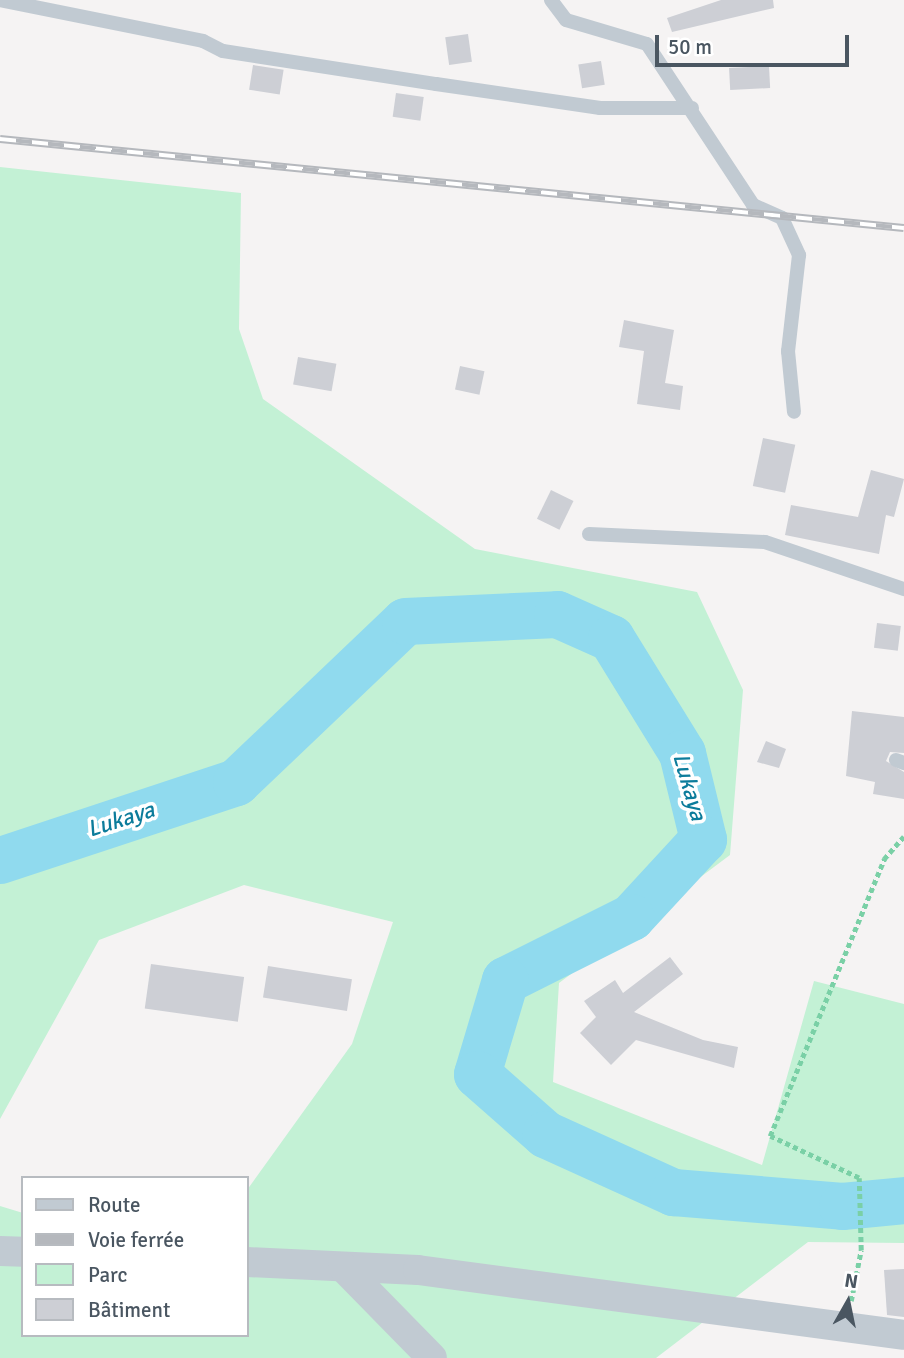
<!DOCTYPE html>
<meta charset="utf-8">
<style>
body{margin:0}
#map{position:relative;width:904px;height:1358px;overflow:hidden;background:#f5f3f3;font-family:Signika,sans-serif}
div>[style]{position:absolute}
.green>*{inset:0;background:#c3f1d5}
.river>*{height:47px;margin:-23.5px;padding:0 23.5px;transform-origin:23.5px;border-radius:23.5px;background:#90daee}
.building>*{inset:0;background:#cdcfd5;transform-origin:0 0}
.path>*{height:4.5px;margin-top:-2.25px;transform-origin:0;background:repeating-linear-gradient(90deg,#7ad0a6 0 5px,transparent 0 8.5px)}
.service>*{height:14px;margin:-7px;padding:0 7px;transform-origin:7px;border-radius:7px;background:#c1cad2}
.minor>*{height:30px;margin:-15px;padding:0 15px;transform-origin:15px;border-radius:15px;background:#c1cad2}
.rail>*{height:8px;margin-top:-4px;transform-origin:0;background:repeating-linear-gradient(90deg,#fff 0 16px,#b5b8bd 0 32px);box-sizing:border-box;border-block:2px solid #b5b8bd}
span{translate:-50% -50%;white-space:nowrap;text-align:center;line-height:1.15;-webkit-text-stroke:7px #fff;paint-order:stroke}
.water-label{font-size:23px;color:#0c7c9b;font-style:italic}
.legend{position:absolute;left:21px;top:1176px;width:228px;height:161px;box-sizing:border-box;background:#fff;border:2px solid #b7bbc0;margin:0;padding:9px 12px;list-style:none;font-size:21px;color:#4a5661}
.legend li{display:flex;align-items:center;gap:14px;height:35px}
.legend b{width:35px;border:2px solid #b7bbc0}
.north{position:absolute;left:813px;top:1267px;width:70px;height:70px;-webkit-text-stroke:5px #fff;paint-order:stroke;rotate:9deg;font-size:19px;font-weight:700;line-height:28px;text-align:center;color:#4a5661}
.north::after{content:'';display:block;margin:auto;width:24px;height:32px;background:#4a5661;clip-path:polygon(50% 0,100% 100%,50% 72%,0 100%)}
.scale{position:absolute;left:655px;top:35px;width:194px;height:32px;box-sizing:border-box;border:4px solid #4a5661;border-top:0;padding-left:9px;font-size:21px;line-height:24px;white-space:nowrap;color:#4a5661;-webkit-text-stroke:5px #fff;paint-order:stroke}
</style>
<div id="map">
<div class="green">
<i style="clip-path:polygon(0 167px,241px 193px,239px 329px,263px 399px,475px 549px,697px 592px,743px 690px,730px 855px,559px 983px,553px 1082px,762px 1165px,814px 981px,904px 1004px,904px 1243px,808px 1242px,656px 1358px,0 1358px,0 1206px,23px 1213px,23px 1335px,247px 1335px,247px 1190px,352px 1044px,393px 922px,244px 885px,99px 940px,0 1119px)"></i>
</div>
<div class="river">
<i style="left:0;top:860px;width:249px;rotate:-18.3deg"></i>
<i style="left:236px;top:782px;width:233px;rotate:-43.6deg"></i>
<i style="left:405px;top:621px;width:152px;rotate:-2.6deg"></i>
<i style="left:557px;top:614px;width:59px;rotate:24deg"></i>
<i style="left:611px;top:638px;width:135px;rotate:58.3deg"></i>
<i style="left:682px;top:753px;width:89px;rotate:76.3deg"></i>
<i style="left:703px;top:839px;width:106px;rotate:132.7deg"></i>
<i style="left:631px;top:917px;width:141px;rotate:153.4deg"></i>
<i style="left:505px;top:980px;width:98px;rotate:106.6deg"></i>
<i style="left:477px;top:1074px;width:91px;rotate:41.4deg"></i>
<i style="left:545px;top:1134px;width:141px;rotate:24.4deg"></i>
<i style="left:673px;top:1192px;width:170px;rotate:4.7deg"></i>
<i style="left:842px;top:1206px;width:62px;rotate:-5.5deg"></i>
</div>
<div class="building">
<i style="clip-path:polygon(721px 0,773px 0,774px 8px,672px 32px,667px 18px)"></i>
<i style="left:468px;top:34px;width:28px;height:23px;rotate:82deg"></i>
<i style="left:601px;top:61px;width:24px;height:23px;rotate:81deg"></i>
<i style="left:253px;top:65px;width:31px;height:25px;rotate:9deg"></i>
<i style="left:769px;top:66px;width:22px;height:40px;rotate:87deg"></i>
<i style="left:396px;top:93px;width:28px;height:24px;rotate:8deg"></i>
<i style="clip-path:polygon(624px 320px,674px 330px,665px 383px,683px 386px,680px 410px,637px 404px,644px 351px,619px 347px)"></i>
<i style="left:298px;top:357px;width:39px;height:28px;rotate:10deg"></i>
<i style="left:460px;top:366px;width:25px;height:24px;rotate:12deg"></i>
<i style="left:763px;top:438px;width:33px;height:49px;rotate:12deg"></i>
<i style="clip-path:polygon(871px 470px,904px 479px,894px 517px,886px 515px,879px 554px,785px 535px,791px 505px,858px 517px)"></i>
<i style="left:551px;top:490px;width:25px;height:32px;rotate:26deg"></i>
<i style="left:877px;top:623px;width:24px;height:25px;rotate:7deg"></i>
<i style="clip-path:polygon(852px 711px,904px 717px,904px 753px,890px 752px,886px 761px,904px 772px,904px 799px,873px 794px,875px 782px,846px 776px)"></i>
<i style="clip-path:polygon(766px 741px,786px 749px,779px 768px,757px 762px)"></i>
<i style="clip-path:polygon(670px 957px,683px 974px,634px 1012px,703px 1040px,738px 1047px,734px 1068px,636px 1040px,611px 1065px,580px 1033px,596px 1017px,584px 1001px,615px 980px,623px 993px)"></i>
<i style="left:151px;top:964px;width:94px;height:45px;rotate:8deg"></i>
<i style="left:268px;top:966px;width:85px;height:32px;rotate:9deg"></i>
<i style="clip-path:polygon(904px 1269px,904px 1317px,887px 1315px,884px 1270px)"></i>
</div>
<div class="path">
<i style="left:851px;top:1301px;width:52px;rotate:-78.9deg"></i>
<i style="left:861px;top:1250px;width:72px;rotate:-91.6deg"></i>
<i style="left:859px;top:1178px;width:98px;rotate:-154.7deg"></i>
<i style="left:770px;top:1136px;width:300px;rotate:-67.6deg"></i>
<i style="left:884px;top:859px;width:30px;rotate:-49deg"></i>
</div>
<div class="service">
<i style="left:0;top:0;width:207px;rotate:11.4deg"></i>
<i style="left:203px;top:41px;width:22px;rotate:27deg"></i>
<i style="left:223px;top:51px;width:216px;rotate:8.8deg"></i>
<i style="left:436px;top:84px;width:166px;rotate:8.3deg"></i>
<i style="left:600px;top:108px;width:92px"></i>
<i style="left:551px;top:0;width:25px;rotate:53deg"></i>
<i style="left:566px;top:20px;width:84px;rotate:16.5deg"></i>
<i style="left:647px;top:44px;width:193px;rotate:56.6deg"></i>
<i style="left:753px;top:205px;width:32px;rotate:24deg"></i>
<i style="left:782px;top:218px;width:41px;rotate:65.3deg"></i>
<i style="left:799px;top:255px;width:97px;rotate:96.5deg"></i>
<i style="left:788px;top:351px;width:61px;rotate:84.4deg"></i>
<i style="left:589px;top:534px;width:176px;rotate:2.6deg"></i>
<i style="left:765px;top:542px;width:147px;rotate:18.7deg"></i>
<i style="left:896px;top:760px;width:9px;rotate:21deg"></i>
</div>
<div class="minor">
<i style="left:0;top:1251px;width:23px;rotate:2deg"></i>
<i style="left:247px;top:1262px;width:171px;rotate:2.7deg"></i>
<i style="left:418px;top:1270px;width:490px;rotate:7.6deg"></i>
<i style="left:343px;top:1267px;width:127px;rotate:45.6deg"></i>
</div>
<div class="rail">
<i style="left:0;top:139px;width:908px;rotate:5.62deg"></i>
</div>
<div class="water-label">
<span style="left:689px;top:787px;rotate:74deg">Lukaya</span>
<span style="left:121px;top:820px;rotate:-18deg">Lukaya</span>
</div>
<ul class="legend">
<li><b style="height:9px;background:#c1cad2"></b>Route</li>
<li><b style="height:9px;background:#b5b8bd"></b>Voie ferrée</li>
<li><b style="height:19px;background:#c3f1d5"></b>Parc</li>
<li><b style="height:19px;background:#cdcfd5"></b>Bâtiment</li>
</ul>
<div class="north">N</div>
<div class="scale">50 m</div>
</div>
